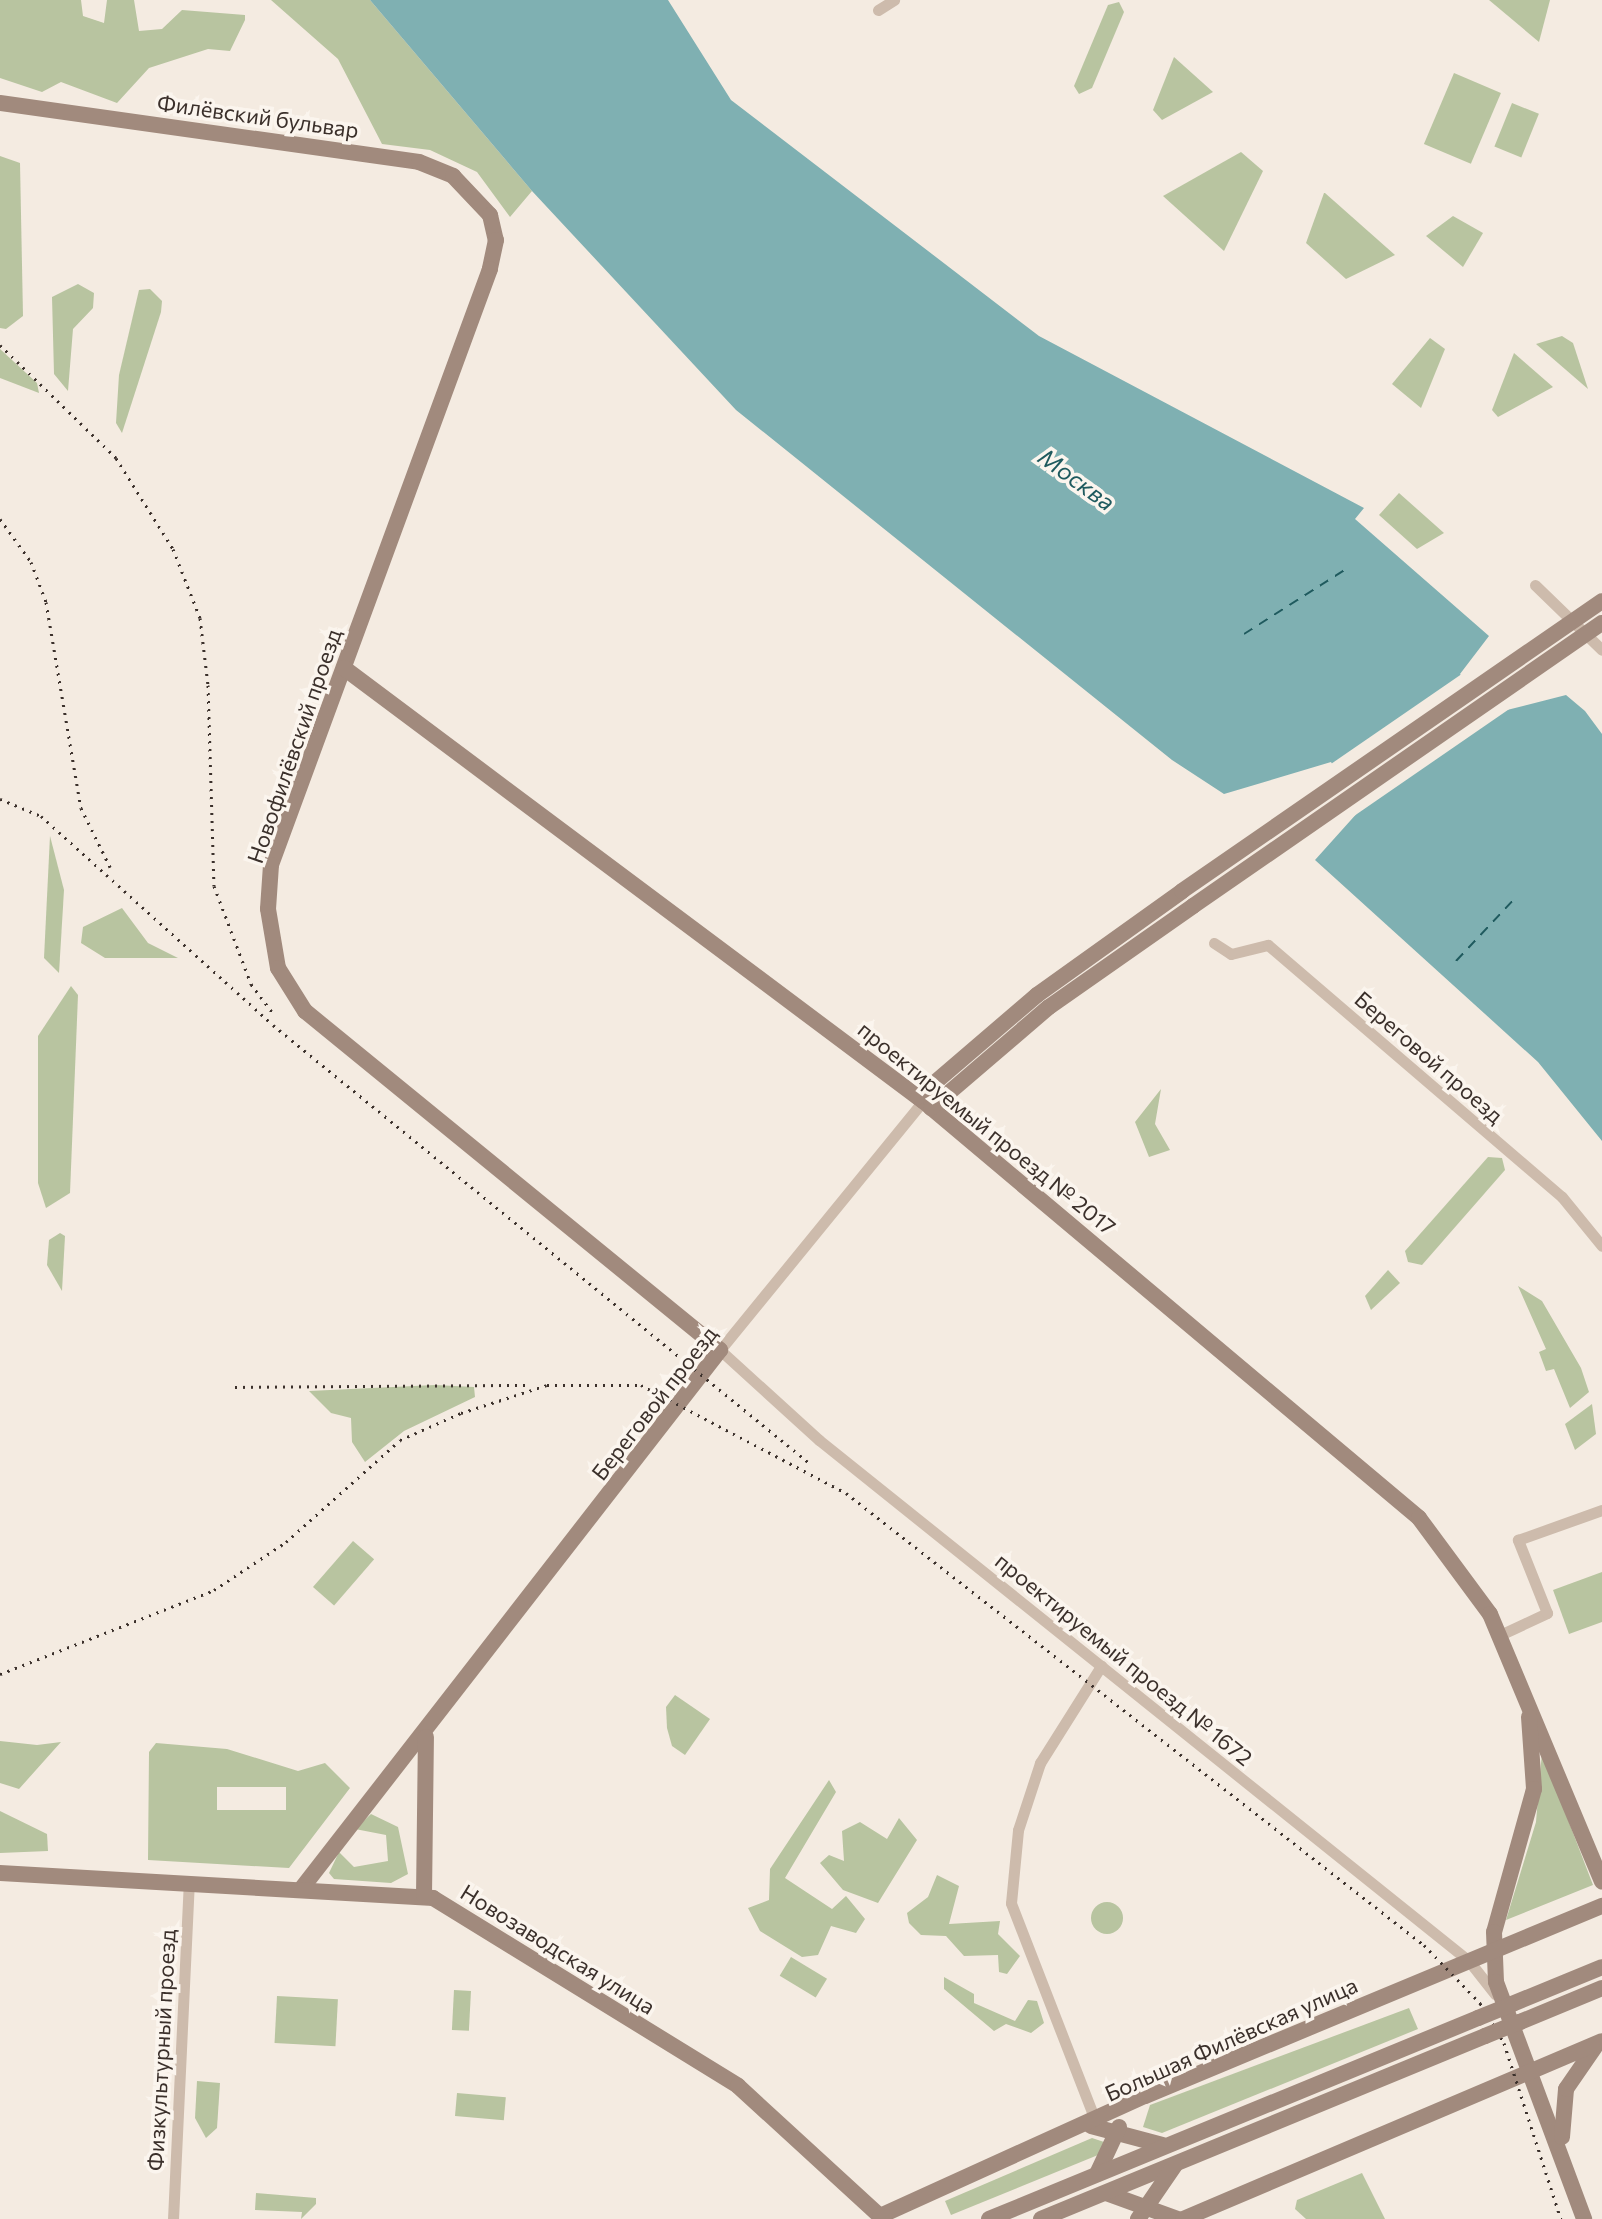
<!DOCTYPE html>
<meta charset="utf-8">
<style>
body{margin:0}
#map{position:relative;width:1602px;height:2219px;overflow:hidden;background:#f4ebe1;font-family:Commissioner,sans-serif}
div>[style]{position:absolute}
.green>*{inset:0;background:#b8c4a0;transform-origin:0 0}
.round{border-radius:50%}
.water>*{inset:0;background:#7fb0b2}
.pier>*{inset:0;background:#f4ebe1}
.ferry>*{height:2px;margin-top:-1px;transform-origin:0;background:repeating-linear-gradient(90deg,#1f5a5e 0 10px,transparent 0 18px)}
.street>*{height:11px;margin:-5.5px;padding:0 5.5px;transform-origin:5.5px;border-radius:5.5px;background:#cdbbac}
.secondary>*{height:16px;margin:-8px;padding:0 8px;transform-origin:8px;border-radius:8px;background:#a18a7d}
.rail>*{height:3px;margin-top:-1.5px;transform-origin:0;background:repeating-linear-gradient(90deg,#3b302b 0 2px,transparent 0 8px)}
.secondary-bridge>*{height:16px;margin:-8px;padding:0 8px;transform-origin:8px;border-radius:8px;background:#a18a7d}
span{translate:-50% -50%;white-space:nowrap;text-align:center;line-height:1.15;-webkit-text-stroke:7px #fbf5ee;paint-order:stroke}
.street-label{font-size:22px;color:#3b302b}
.water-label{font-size:24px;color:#1f5a5e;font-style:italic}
</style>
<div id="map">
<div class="green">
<i style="clip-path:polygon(0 0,81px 0,83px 16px,104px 23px,107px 0,134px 0,139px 31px,162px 29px,182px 10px,245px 15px,245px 20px,230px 51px,208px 49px,149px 68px,117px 103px,61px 82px,42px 92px,0 78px)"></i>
<i style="clip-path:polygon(271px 0,370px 0,532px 191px,510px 217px,477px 172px,430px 150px,382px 144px,338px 59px)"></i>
<i style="clip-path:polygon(1489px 0,1550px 0,1539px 42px)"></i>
<i style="clip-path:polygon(1119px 2px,1124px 12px,1092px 88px,1079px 94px,1074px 86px,1108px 5px)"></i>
<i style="clip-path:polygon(1174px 57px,1213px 92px,1162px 120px,1153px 110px)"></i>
<i style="left:1454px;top:73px;width:51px;height:77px;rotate:23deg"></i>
<i style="left:1512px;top:103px;width:29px;height:47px;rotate:22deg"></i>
<i style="clip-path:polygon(1241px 152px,1263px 171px,1224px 251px,1163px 196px)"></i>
<i style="clip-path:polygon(0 156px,20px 163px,23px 316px,6px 329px,0 328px)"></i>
<i style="clip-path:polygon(1324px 193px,1325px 193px,1395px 255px,1346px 279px,1306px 243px)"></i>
<i style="clip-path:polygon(1453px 216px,1483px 233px,1463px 267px,1426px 236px)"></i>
<i style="clip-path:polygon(78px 284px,94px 293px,93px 308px,73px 329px,68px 391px,54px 374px,52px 297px)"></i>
<i style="clip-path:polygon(150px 289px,162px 301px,161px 312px,122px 433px,116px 423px,119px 375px,139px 290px)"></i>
<i style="clip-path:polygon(1562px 336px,1573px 343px,1588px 389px,1536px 344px)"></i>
<i style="clip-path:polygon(1430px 338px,1445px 349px,1421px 408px,1392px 384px)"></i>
<i style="clip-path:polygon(0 349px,37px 383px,39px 393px,0 378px)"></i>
<i style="clip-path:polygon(1514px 353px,1553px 387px,1498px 417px,1492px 410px)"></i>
<i style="clip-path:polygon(1399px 493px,1444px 533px,1417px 549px,1379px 515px)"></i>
<i style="clip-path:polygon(50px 836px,64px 890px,59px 973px,44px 958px)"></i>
<i style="clip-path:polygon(122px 908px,148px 943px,178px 958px,105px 958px,81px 943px,83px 927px)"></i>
<i style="clip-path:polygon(71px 986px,78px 995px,70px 1193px,46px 1208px,38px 1183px,38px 1036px)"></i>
<i style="clip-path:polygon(1161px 1089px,1155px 1124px,1170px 1150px,1149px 1157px,1135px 1122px)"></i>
<i style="clip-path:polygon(1488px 1157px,1502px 1158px,1505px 1170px,1422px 1265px,1408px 1262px,1405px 1251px)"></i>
<i style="clip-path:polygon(60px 1233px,65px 1236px,62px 1291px,47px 1265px,49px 1240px)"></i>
<i style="clip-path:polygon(1388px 1270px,1400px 1283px,1371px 1310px,1365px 1296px)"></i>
<i style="clip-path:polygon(1518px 1286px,1542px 1301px,1581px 1368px,1589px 1392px,1570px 1408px,1554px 1369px,1546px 1371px,1539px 1352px,1546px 1349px)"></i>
<i style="clip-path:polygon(435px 1385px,474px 1387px,475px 1397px,404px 1431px,365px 1462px,352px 1442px,351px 1418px,331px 1413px,309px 1391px)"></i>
<i style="clip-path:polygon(1592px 1404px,1596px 1434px,1575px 1450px,1565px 1424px)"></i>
<i style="left:353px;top:1541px;width:28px;height:61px;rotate:41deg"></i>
<i style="clip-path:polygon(1602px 1572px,1602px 1622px,1569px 1634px,1553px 1590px)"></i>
<i style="clip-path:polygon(675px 1695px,710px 1719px,685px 1755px,672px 1746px,667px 1728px,666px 1707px)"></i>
<i style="clip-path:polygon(0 1741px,37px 1745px,61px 1742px,19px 1789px,0 1783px)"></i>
<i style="clip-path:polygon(evenodd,156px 1743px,227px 1749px,298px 1771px,325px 1763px,350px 1788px,289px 1868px,148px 1860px,149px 1752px,156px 1743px,217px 1787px,286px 1787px,286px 1810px,217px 1810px,217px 1787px)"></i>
<i style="clip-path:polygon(1542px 1752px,1593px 1885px,1506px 1920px,1536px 1822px)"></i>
<i style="clip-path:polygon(829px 1780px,836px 1792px,785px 1878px,832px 1909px,846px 1896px,865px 1919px,856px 1933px,831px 1926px,818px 1955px,802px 1957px,760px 1931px,748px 1908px,769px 1900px,770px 1869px)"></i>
<i style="clip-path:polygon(0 1811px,47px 1834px,48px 1851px,0 1853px)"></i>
<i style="clip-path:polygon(371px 1814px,398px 1827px,408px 1874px,391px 1883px,334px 1879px,329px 1873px,339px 1852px,354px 1867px,388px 1861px,386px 1835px,355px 1829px)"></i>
<i style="clip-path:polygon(899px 1818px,917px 1840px,878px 1903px,843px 1890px,820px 1863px,829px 1855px,844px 1861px,842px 1831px,860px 1822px,887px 1839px)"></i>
<i style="clip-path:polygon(937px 1875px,959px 1886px,949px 1924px,1000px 1921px,998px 1934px,1020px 1956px,1007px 1974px,999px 1972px,998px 1955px,964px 1956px,946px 1936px,921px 1935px,909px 1923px,907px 1913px,928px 1897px)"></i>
<i class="round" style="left:1091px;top:1902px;width:32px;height:32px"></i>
<i style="left:791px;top:1957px;width:42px;height:22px;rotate:31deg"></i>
<i style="clip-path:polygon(944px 1977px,974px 1994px,974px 2003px,1015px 2021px,1028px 2000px,1037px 2001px,1044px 2023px,1031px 2033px,1006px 2024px,994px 2031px,944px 1989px)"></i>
<i style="left:454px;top:1990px;width:17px;height:40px;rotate:3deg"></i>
<i style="left:277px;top:1996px;width:61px;height:47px;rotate:3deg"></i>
<i style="clip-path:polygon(1409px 2008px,1418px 2029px,1162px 2133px,1143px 2127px,1150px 2105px)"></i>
<i style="clip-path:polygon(197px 2081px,220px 2083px,217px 2128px,206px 2138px,195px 2118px)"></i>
<i style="left:457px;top:2093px;width:49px;height:23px;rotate:5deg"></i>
<i style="clip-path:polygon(1092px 2138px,1104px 2142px,1098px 2155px,951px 2215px,945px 2201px)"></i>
<i style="clip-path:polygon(1362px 2173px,1385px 2219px,1306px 2219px,1295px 2209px,1297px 2200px)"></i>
<i style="clip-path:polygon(256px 2193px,316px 2198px,316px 2204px,301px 2219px,302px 2212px,255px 2210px)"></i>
</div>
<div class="water">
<i style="clip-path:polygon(370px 0,668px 0,731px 100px,1039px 336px,1364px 508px,1355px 519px,1489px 636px,1460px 674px,1495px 713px,1566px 695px,1585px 711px,1602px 734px,1602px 1141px,1538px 1062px,1315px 860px,1359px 811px,1331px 762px,1224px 794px,1172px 760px,736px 410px,532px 191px)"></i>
</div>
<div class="pier">
<i style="clip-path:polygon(1469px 669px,1465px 674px,1496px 709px,1518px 703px,1341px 825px,1354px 811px,1328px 766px)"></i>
</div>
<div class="ferry">
<i style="left:1244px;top:634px;width:125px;rotate:-32.5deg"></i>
<i style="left:1456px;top:961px;width:88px;rotate:-46.8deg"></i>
</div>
<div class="street">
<i style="left:878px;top:10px;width:19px;rotate:-32deg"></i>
<i style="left:1535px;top:585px;width:93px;rotate:44.1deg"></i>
<i style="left:1214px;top:943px;width:20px;rotate:33deg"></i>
<i style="left:1231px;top:954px;width:38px;rotate:-14deg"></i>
<i style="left:1268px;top:945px;width:387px;rotate:40.6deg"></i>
<i style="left:1562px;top:1197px;width:63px;rotate:50.8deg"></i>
<i style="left:923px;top:1101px;width:321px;rotate:129.2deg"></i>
<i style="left:720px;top:1350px;width:134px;rotate:42.3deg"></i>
<i style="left:819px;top:1440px;width:833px;rotate:38.71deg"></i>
<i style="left:1469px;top:1961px;width:42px;rotate:51.8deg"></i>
<i style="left:1500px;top:1635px;width:52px;rotate:-25.1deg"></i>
<i style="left:1547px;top:1613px;width:79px;rotate:-111.7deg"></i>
<i style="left:1518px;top:1540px;width:89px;rotate:-19.7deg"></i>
<i style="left:1091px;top:2125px;width:13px;rotate:-86deg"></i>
<i style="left:1092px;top:2112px;width:224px;rotate:-111.2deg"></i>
<i style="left:1011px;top:1903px;width:73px;rotate:-84.5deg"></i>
<i style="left:1018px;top:1830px;width:71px;rotate:-71.8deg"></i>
<i style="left:1040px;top:1763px;width:115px;rotate:-57.8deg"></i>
<i style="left:173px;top:2219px;width:336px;rotate:-87.3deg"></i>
</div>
<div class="secondary">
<i style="left:0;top:103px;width:423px;rotate:8deg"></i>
<i style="left:419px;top:162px;width:37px;rotate:22deg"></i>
<i style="left:453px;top:176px;width:54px;rotate:46.5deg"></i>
<i style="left:490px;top:215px;width:26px;rotate:77deg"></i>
<i style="left:496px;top:240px;width:30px;rotate:102deg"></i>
<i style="left:490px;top:269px;width:635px;rotate:110.18deg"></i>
<i style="left:271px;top:865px;width:44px;rotate:93.9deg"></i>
<i style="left:268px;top:909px;width:60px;rotate:80.4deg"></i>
<i style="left:278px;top:968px;width:51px;rotate:57.9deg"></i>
<i style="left:305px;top:1011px;width:536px;rotate:39.24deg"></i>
<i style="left:720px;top:1350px;width:681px;rotate:127.85deg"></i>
<i style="left:344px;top:668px;width:723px;rotate:36.79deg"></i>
<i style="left:923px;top:1101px;width:648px;rotate:40.05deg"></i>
<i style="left:1419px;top:1518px;width:119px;rotate:53.5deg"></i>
<i style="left:1490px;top:1614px;width:290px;rotate:67.3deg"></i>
<i style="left:918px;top:1097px;width:157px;rotate:-40.6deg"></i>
<i style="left:1037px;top:995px;width:178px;rotate:-35.6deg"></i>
<i style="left:931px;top:1108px;width:155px;rotate:-40.6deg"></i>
<i style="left:1049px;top:1007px;width:176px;rotate:-35deg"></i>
<i style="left:1529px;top:1717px;width:72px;rotate:86deg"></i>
<i style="left:1534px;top:1789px;width:148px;rotate:105.6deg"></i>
<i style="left:1494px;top:1932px;width:50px;rotate:87.7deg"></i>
<i style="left:1496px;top:1982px;width:253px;rotate:69.6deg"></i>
<i style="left:0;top:1873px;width:434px;rotate:3.3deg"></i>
<i style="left:433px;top:1898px;width:358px;rotate:31.6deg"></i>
<i style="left:738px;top:2086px;width:197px;rotate:42.5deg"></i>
<i style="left:424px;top:1896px;width:159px;rotate:-89.3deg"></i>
<i style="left:1512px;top:2004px;width:97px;rotate:-22.3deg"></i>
<i style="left:1520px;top:2022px;width:89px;rotate:-22.5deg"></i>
<i style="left:1091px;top:2126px;width:74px;rotate:14.8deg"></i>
<i style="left:1562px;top:2137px;width:48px;rotate:-85.2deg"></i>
<i style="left:1566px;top:2089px;width:51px;rotate:-55.4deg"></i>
<i style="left:1097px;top:2174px;width:52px;rotate:-64.9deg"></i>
<i style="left:1106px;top:2193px;width:77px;rotate:19.9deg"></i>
<i style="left:880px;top:2216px;width:291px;rotate:-24.4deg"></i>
<i style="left:1145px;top:2096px;width:495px;rotate:-22.6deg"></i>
<i style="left:989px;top:2219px;width:529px;rotate:-22.34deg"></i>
<i style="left:1041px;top:2219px;width:480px;rotate:-22.4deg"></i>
<i style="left:1138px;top:2219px;width:65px;rotate:-55.6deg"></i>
<i style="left:1183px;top:2219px;width:455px;rotate:-23deg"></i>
</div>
<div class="rail">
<i style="left:0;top:345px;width:162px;rotate:44.2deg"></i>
<i style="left:116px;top:458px;width:107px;rotate:57.9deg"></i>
<i style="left:173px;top:549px;width:74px;rotate:68.6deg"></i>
<i style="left:200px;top:618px;width:67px;rotate:83.2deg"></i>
<i style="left:208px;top:685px;width:201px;rotate:88.3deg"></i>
<i style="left:214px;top:886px;width:105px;rotate:69.3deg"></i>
<i style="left:251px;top:984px;width:38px;rotate:53deg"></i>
<i style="left:0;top:519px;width:53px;rotate:54.2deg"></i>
<i style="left:31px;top:562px;width:43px;rotate:69.4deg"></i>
<i style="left:46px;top:602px;width:209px;rotate:80.4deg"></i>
<i style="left:81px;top:808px;width:66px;rotate:63.8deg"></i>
<i style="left:0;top:799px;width:44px;rotate:22.5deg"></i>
<i style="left:41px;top:816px;width:312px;rotate:42deg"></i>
<i style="left:273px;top:1025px;width:691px;rotate:39.24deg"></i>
<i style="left:235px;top:1387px;width:296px;rotate:-0.4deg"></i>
<i style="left:0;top:1674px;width:230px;rotate:-21.4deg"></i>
<i style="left:214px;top:1590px;width:87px;rotate:-33.7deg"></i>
<i style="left:286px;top:1542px;width:153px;rotate:-41.8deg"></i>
<i style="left:400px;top:1440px;width:67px;rotate:-23.9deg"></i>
<i style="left:461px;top:1413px;width:90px;rotate:-18deg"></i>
<i style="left:547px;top:1385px;width:94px"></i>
<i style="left:641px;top:1385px;width:232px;rotate:27.8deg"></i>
<i style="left:846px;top:1493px;width:734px;rotate:38.03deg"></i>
<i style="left:1424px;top:1945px;width:81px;rotate:46deg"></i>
<i style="left:1480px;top:2003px;width:47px;rotate:59deg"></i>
<i style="left:1504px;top:2043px;width:185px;rotate:72.1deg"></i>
</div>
<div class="secondary-bridge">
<i style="left:1182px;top:891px;width:510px;rotate:-34.62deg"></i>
<i style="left:1193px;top:906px;width:497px;rotate:-34.7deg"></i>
<i style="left:1478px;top:2018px;width:37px;rotate:-22deg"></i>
<i style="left:1485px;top:2036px;width:38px;rotate:-22deg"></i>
</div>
<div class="street-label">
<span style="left:258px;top:116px;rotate:8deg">Филёвский бульвар</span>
<span style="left:294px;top:746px;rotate:-71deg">Новофилёвский проезд</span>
<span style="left:1429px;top:1057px;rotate:41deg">Береговой проезд</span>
<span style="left:987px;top:1128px;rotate:39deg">проектируемый проезд № 2017</span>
<span style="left:654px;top:1403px;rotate:-52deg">Береговой проезд</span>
<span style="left:1124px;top:1659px;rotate:39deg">проектируемый проезд № 1672</span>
<span style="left:558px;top:1949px;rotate:32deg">Новозаводская улица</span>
<span style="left:1231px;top:2039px;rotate:-24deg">Большая Филёвская улица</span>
<span style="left:161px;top:2050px;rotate:-87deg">Физкультурный проезд</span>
</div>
<div class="water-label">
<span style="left:1077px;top:479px;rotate:36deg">Москва</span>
</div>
</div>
